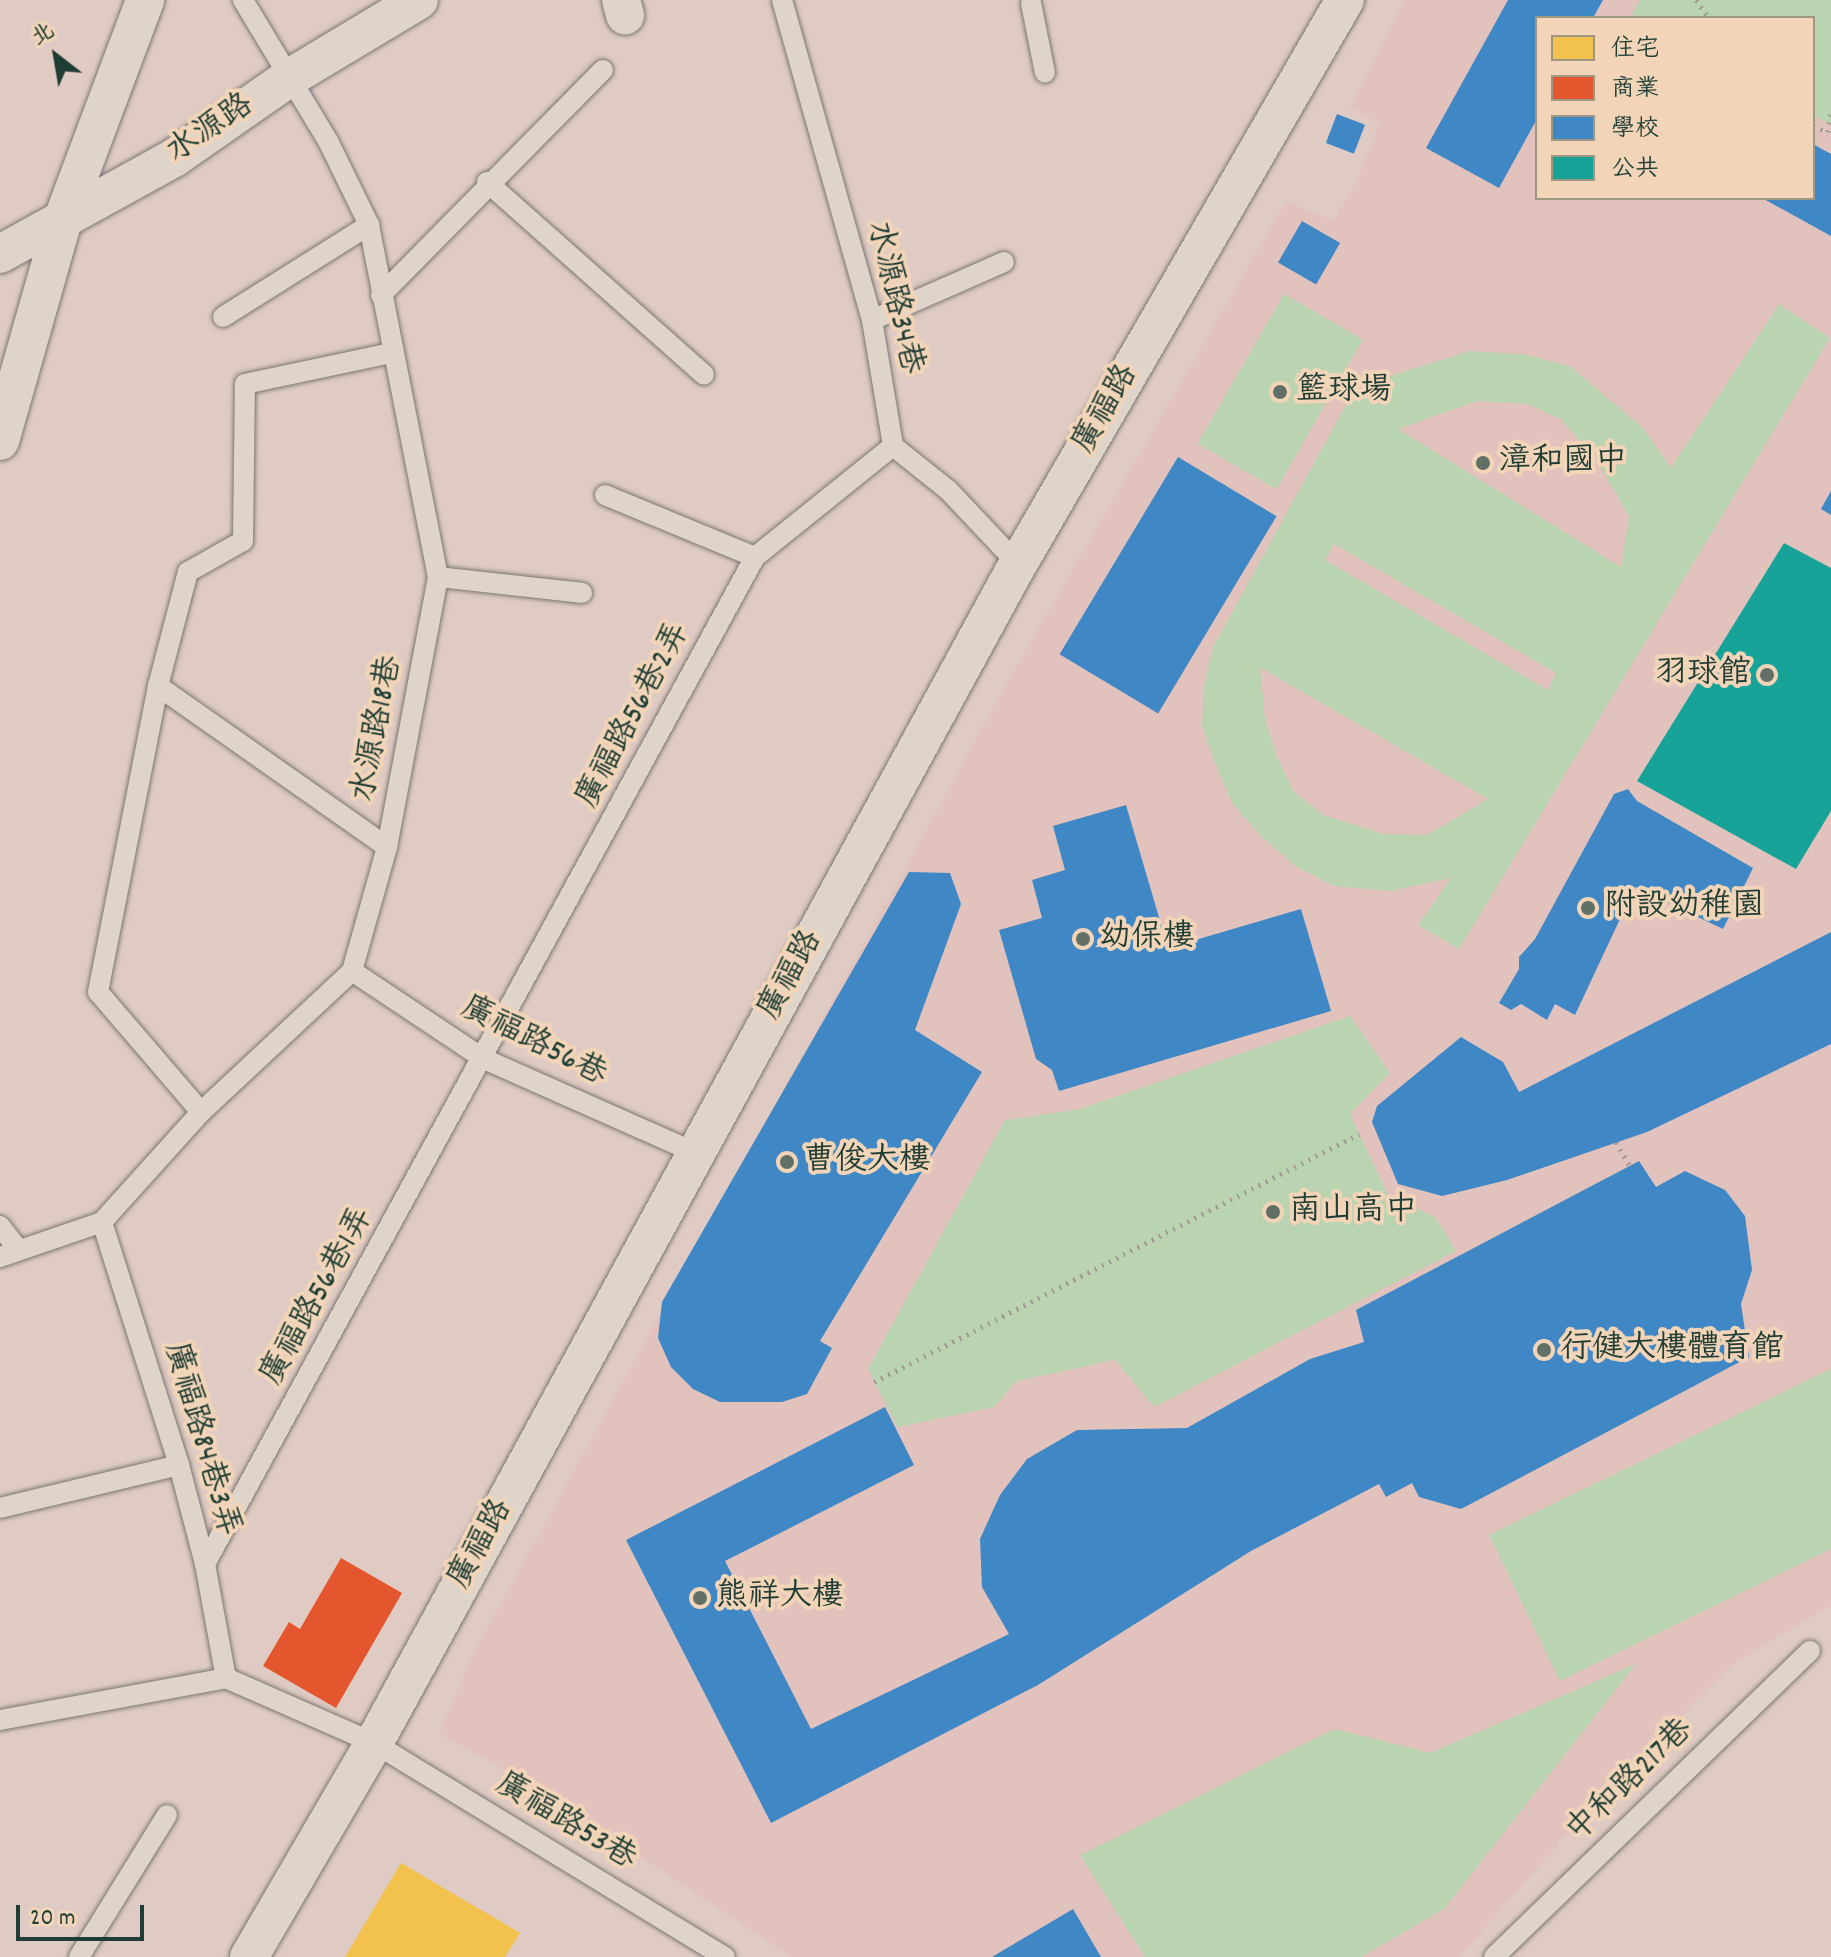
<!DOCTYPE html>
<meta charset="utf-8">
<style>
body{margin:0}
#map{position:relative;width:1831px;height:1957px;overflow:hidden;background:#dfcbc3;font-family:Dekko,"LXGW WenKai TC",sans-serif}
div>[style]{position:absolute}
.built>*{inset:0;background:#e2c2bd}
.green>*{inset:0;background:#bad3b1;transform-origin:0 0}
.homes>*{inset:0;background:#f2c14e}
.shops>*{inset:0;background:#e4572e}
.schools>*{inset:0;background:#3f88c5;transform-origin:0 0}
.public>*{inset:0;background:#17a398}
.path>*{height:5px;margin-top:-2.5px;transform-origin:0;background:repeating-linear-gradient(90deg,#a09b94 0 2px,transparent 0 8px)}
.roads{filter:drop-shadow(0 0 2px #7b7772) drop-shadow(0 0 2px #7b7772)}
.service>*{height:20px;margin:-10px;padding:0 10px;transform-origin:10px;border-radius:10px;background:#dfd4ca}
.minor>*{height:38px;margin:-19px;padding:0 19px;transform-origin:19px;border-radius:19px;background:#dfd4ca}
.dots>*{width:22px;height:22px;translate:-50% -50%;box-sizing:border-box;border:4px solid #f2d5b8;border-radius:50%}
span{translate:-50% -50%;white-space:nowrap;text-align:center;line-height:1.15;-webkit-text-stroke:8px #f2d5b8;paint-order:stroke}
.street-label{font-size:32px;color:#1f3d34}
.poi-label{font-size:32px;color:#1f3d34}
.left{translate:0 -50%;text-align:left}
.right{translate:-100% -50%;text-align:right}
.legend{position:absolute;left:1535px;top:16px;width:280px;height:184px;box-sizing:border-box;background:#f2d5b8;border:2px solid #9e9883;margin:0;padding:10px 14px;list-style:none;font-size:24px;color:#1f3d34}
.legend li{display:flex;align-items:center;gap:16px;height:40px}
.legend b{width:40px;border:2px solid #9e9883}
.north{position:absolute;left:16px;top:16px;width:80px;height:80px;-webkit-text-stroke:6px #f2d5b8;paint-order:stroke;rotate:329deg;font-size:22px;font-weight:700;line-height:32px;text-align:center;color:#1f3d34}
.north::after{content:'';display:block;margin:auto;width:28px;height:36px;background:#1f3d34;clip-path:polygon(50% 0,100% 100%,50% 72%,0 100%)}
.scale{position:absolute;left:16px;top:1905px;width:128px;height:36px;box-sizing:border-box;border:4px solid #1f3d34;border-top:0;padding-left:10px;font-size:24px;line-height:28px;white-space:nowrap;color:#1f3d34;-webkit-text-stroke:6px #f2d5b8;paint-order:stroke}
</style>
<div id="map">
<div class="built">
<i style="clip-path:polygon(evenodd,1404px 0,1831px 0,1831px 1605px,1733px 1664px,1602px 1794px,1460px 1957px,791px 1957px,530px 1784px,439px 1733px,472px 1656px,1004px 688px,1286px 201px,1333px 221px,1357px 181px,1379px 124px,1350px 107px,1404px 0,1537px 18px,1813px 18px,1813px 198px,1537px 198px,1537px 18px)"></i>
</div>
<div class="green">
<i style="clip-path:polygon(1640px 0,1831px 0,1831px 125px,1813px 115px,1813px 18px,1639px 18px,1632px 14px)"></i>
<i style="left:1284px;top:294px;width:91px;height:173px;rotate:30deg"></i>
<i style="clip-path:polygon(evenodd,1779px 304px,1830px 338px,1459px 949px,1418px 925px,1451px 878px,1391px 891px,1334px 886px,1297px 867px,1263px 838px,1232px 803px,1215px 763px,1202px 726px,1204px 686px,1213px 647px,1346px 405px,1371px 382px,1470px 351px,1528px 355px,1571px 367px,1643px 428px,1671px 468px,1779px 304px,1477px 401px,1527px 404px,1561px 419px,1598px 463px,1629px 516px,1621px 567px,1398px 429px,1477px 401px,1779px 304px,1334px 544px,1556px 673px,1548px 690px,1325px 560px,1334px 544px,1779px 304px,1260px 668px,1261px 668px,1488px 799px,1427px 835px,1384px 834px,1323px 815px,1294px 792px,1276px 755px,1265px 719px,1260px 668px)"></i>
<i style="clip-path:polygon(1350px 1016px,1390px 1073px,1350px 1114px,1359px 1134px,1388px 1195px,1435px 1217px,1456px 1251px,1154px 1407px,1115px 1360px,1017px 1381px,994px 1407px,898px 1427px,868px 1369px,1005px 1120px,1080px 1109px)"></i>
<i style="clip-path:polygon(1831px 1369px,1831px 1549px,1560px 1681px,1489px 1535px)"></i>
<i style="clip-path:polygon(1636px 1664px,1444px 1909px,1361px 1957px,1145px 1957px,1080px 1855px,1335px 1729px,1430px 1753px)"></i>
</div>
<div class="homes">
<i style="clip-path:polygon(401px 1863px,520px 1933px,505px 1957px,345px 1957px)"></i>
</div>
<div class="shops">
<i style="clip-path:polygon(341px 1558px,402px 1593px,336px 1708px,263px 1666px,289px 1622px,300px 1629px)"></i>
</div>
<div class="schools">
<i style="clip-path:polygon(1508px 0,1603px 0,1593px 18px,1537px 18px,1537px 119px,1499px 188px,1426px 148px)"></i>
<i style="left:1337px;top:114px;width:30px;height:31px;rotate:21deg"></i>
<i style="clip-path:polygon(1813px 144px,1831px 154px,1831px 236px,1762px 198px,1813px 198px)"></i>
<i style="left:1302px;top:221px;width:44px;height:48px;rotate:30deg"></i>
<i style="left:1178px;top:457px;width:115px;height:230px;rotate:31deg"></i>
<i style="clip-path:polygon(1831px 491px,1831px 515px,1821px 509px)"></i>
<i style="clip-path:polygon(1628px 789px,1637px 801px,1753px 868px,1723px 929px,1635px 887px,1575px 1015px,1555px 1004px,1547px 1020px,1521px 1004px,1511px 1010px,1499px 1003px,1519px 969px,1519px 957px,1535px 939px,1614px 794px)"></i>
<i style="clip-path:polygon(1126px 805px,1168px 948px,1301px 909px,1331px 1011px,1059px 1091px,1052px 1070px,1036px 1059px,999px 930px,1042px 918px,1032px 880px,1065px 870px,1053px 826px)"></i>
<i style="clip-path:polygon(909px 872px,950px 873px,961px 904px,915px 1030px,982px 1072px,820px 1341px,832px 1348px,807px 1394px,782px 1402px,720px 1402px,693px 1389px,671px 1367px,658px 1338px,662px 1302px)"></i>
<i style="clip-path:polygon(1831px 932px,1831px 1044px,1647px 1132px,1507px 1180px,1442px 1196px,1398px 1184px,1372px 1122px,1377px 1106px,1461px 1037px,1503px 1062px,1519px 1092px)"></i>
<i style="clip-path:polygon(1639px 1161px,1656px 1187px,1685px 1171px,1725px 1190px,1745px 1216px,1752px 1270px,1741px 1304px,1749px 1357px,1461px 1509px,1419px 1497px,1412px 1483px,1386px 1497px,1379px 1484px,1251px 1551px,1038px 1685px,771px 1823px,626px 1540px,885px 1407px,914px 1465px,725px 1561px,811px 1729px,1009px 1634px,982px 1587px,980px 1539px,1000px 1495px,1027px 1459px,1077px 1430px,1187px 1428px,1310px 1359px,1364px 1342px,1356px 1310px)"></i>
<i style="clip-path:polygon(1073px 1909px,1101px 1957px,992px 1957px)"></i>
</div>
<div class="public">
<i style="clip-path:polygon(1784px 543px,1831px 568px,1831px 811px,1796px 869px,1637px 781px)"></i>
</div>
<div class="path">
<i style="left:1696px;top:0;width:22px;rotate:54deg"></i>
<i style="left:1813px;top:126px;width:16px;rotate:22deg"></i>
<i style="left:1828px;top:132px;width:22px;rotate:-82deg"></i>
<i style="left:1616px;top:1142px;width:28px;rotate:60deg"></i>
<i style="left:874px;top:1382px;width:545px;rotate:-27.08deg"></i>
</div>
<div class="roads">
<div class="service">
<i style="left:782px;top:0;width:332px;rotate:74.3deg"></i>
<i style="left:872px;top:320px;width:128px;rotate:80.5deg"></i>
<i style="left:893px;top:446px;width:70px;rotate:38.7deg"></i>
<i style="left:948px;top:490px;width:102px;rotate:46.6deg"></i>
<i style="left:1031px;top:3px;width:71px;rotate:78.7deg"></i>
<i style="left:487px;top:182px;width:290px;rotate:41.6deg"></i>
<i style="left:381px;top:295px;width:316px;rotate:-45.4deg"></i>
<i style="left:223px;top:317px;width:173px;rotate:-32.2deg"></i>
<i style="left:872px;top:320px;width:144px;rotate:-23.7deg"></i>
<i style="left:605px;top:495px;width:162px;rotate:22.5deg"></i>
<i style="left:438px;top:577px;width:145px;rotate:6.3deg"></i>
<i style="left:158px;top:686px;width:280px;rotate:35.1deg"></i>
<i style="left:352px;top:971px;width:159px;rotate:33.7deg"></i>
<i style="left:484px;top:1059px;width:232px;rotate:23.9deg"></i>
<i style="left:201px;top:1112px;width:158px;rotate:-130.6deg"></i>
<i style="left:98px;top:992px;width:312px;rotate:-78.9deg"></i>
<i style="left:158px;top:686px;width:118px;rotate:-75.3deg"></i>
<i style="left:188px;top:572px;width:63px;rotate:-29.4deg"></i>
<i style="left:243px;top:541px;width:157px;rotate:-89.3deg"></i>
<i style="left:245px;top:384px;width:149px;rotate:-12deg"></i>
<i style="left:102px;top:1222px;width:255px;rotate:72.4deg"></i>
<i style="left:179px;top:1465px;width:102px;rotate:75.3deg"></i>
<i style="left:205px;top:1564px;width:116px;rotate:79.6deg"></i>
<i style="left:0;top:1226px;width:28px;rotate:52deg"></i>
<i style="left:0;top:1257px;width:108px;rotate:-18.9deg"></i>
<i style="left:102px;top:1222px;width:148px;rotate:-48deg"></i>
<i style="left:201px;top:1112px;width:207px;rotate:-43deg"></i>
<i style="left:352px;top:971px;width:129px;rotate:-74.2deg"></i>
<i style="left:387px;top:847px;width:275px;rotate:-79.3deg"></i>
<i style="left:438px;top:577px;width:359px;rotate:-101.1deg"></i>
<i style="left:369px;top:225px;width:93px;rotate:-116deg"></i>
<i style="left:328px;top:141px;width:165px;rotate:-121.1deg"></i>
<i style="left:0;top:1508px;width:184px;rotate:-13.5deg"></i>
<i style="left:205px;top:1564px;width:1147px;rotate:-61.36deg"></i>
<i style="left:755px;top:557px;width:177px;rotate:-38.8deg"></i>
<i style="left:226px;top:1678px;width:162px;rotate:23.7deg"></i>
<i style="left:374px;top:1743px;width:411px;rotate:31.4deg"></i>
<i style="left:0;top:1720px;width:230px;rotate:-10.5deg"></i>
<i style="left:79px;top:1957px;width:167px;rotate:-58.2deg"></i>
<i style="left:1494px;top:1957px;width:440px;rotate:-44.1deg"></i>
</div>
<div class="minor">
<i style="left:621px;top:0;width:16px;rotate:75deg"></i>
<i style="left:0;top:254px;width:199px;rotate:-28.9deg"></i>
<i style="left:174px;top:158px;width:136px;rotate:-34.9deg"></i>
<i style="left:286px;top:80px;width:155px;rotate:-31deg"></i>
<i style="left:0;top:441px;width:234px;rotate:-74.1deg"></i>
<i style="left:64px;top:216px;width:231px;rotate:-69.4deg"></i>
<i style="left:249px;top:1957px;width:248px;rotate:-59.7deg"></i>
<i style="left:374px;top:1743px;width:1343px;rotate:-61.36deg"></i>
<i style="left:1018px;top:564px;width:652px;rotate:-59.9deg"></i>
</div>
</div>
<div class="dots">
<i style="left:1280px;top:392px;background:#626f66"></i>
<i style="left:1483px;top:463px;background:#626f66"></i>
<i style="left:1767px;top:675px;background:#626f66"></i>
<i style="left:1588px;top:908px;background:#626f66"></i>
<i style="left:1083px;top:939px;background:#626f66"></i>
<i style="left:787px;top:1162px;background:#626f66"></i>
<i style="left:1273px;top:1212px;background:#626f66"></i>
<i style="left:1544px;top:1350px;background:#626f66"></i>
<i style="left:700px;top:1598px;background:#626f66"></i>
</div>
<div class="street-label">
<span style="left:211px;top:130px;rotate:-34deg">水源路</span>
<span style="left:893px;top:298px;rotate:77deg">水源路34巷</span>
<span style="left:1107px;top:410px;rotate:-60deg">廣福路</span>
<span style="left:635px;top:716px;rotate:-62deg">廣福路56巷2弄</span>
<span style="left:379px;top:729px;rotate:-79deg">水源路18巷</span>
<span style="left:792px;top:976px;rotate:-61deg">廣福路</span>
<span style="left:533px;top:1043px;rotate:27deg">廣福路56巷</span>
<span style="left:319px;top:1297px;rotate:-61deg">廣福路56巷1弄</span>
<span style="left:200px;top:1440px;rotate:74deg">廣福路84巷3弄</span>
<span style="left:482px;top:1545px;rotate:-61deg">廣福路</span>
<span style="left:1631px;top:1782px;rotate:-44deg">中和路217巷</span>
<span style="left:565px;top:1823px;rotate:31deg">廣福路53巷</span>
</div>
<div class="poi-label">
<span class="left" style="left:1296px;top:392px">籃球場</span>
<span class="left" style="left:1499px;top:463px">漳和國中</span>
<span class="right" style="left:1751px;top:675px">羽球館</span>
<span class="left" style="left:1604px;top:908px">附設幼稚園</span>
<span class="left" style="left:1099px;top:939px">幼保樓</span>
<span class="left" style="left:803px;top:1162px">曹俊大樓</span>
<span class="left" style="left:1289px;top:1212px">南山高中</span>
<span class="left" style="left:1560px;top:1350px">行健大樓體育館</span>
<span class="left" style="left:716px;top:1598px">熊祥大樓</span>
</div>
<ul class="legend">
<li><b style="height:22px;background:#f2c14e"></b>住宅</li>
<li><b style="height:22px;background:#e4572e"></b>商業</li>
<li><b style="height:22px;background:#3f88c5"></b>學校</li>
<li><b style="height:22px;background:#17a398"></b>公共</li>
</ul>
<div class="north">北</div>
<div class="scale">20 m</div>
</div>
